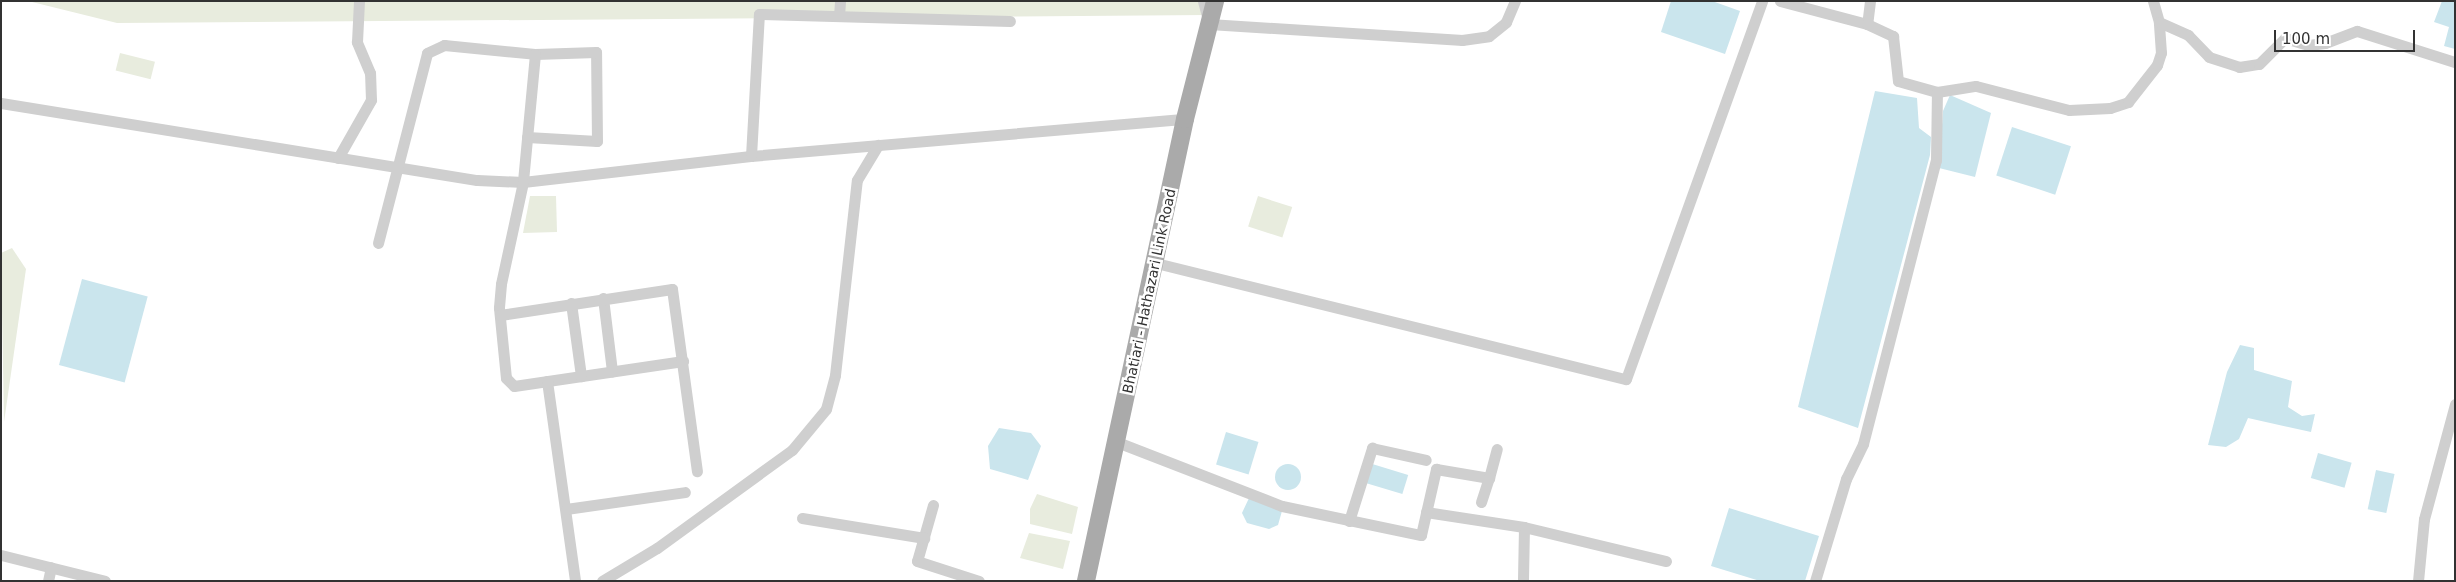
<!DOCTYPE html>
<style>
body{margin:0}
#map{position:relative;width:2456px;height:582px;overflow:hidden;background:#fff;font-family:"DejaVu Sans",sans-serif}
div>[style]{position:absolute}
.green>*{inset:0;background:#e8ecde;transform-origin:0 0}
.water>*{inset:0;background:#cae5ed;transform-origin:0 0}
.round{border-radius:50%}
.minor>*{height:11px;margin:-5.5px;padding:0 5.5px;transform-origin:5.5px;border-radius:5.5px;background:#cfcfcf}
.primary>*{height:18px;margin:-9px;padding:0 9px;transform-origin:9px;border-radius:9px;background:#aaa}
span{translate:-50% -50%;white-space:nowrap;text-align:center;line-height:1.15;-webkit-text-stroke:5px #fff;paint-order:stroke}
.street-label{font-size:14px;color:#323232}
.frame{position:absolute;inset:0;border:2px solid #323232;pointer-events:none}
.scale{position:absolute;left:2274px;top:30px;width:141px;height:22px;box-sizing:border-box;border:2px solid #323232;border-top:0;padding-left:6px;font-size:15px;line-height:18px;white-space:nowrap;color:#323232;-webkit-text-stroke:4px #fff;paint-order:stroke}
</style>
<div id="map">
<div class="green">
<i style="clip-path:polygon(28px 1px,1215px 1px,1208px 15px,117px 23px)"></i>
<i style="left:120px;top:53px;width:36px;height:18px;rotate:14deg"></i>
<i style="clip-path:polygon(530px 196px,556px 196px,557px 232px,523px 233px)"></i>
<i style="left:1258px;top:196px;width:36px;height:32px;rotate:18deg"></i>
<i style="clip-path:polygon(12px 248px,26px 269px,4px 422px,1px 253px)"></i>
<i style="clip-path:polygon(1037px 494px,1078px 507px,1072px 534px,1030px 524px,1030px 509px)"></i>
<i style="clip-path:polygon(1029px 533px,1070px 541px,1063px 569px,1020px 558px)"></i>
</div>
<div class="water">
<i style="clip-path:polygon(1671px 1px,1712px 1px,1740px 11px,1725px 54px,1661px 32px)"></i>
<i style="clip-path:polygon(2442px 1px,2455px 1px,2455px 49px,2444px 46px,2449px 27px,2434px 22px)"></i>
<i style="clip-path:polygon(1875px 91px,1917px 98px,1919px 128px,1931px 137px,1930px 155px,1858px 428px,1798px 407px)"></i>
<i style="clip-path:polygon(1950px 95px,1991px 113px,1975px 177px,1939px 168px,1943px 111px)"></i>
<i style="left:2012px;top:127px;width:62px;height:51px;rotate:18deg"></i>
<i style="left:82px;top:279px;width:68px;height:89px;rotate:15deg"></i>
<i style="clip-path:polygon(2240px 345px,2254px 348px,2254px 370px,2292px 381px,2288px 407px,2302px 416px,2315px 414px,2311px 432px,2248px 418px,2239px 439px,2226px 447px,2208px 445px,2227px 372px)"></i>
<i style="clip-path:polygon(999px 428px,1031px 433px,1041px 446px,1028px 480px,990px 469px,988px 446px)"></i>
<i style="left:1226px;top:432px;width:34px;height:34px;rotate:17deg"></i>
<i style="left:2318px;top:453px;width:35px;height:26px;rotate:16deg"></i>
<i style="left:1369px;top:463px;width:41px;height:20px;rotate:17deg"></i>
<i class="round" style="left:1275px;top:464px;width:26px;height:26px"></i>
<i style="left:2376px;top:470px;width:19px;height:40px;rotate:12deg"></i>
<i style="clip-path:polygon(1249px 498px,1282px 511px,1278px 525px,1269px 529px,1247px 523px,1242px 513px)"></i>
<i style="clip-path:polygon(1729px 508px,1819px 536px,1805px 581px,1760px 581px,1711px 566px)"></i>
</div>
<div class="minor">
<i style="left:1203px;top:1px;width:24px;rotate:75deg"></i>
<i style="left:1209px;top:24px;width:254px;rotate:3.6deg"></i>
<i style="left:1462px;top:40px;width:27px;rotate:-8deg"></i>
<i style="left:1489px;top:36px;width:22px;rotate:-39deg"></i>
<i style="left:1506px;top:22px;width:23px;rotate:-67deg"></i>
<i style="left:1780px;top:1px;width:90px;rotate:14.8deg"></i>
<i style="left:1870px;top:1px;width:23px;rotate:97deg"></i>
<i style="left:1867px;top:24px;width:29px;rotate:25deg"></i>
<i style="left:1893px;top:36px;width:45px;rotate:83.7deg"></i>
<i style="left:1898px;top:81px;width:41px;rotate:15.8deg"></i>
<i style="left:2153px;top:1px;width:22px;rotate:74deg"></i>
<i style="left:839px;top:16px;width:15px;rotate:-86deg"></i>
<i style="left:1px;top:103px;width:482px;rotate:9.2deg"></i>
<i style="left:477px;top:180px;width:46px;rotate:2.5deg"></i>
<i style="left:523px;top:182px;width:229px;rotate:-6.5deg"></i>
<i style="left:751px;top:156px;width:436px;rotate:-4.9deg"></i>
<i style="left:527px;top:137px;width:70px;rotate:3.3deg"></i>
<i style="left:597px;top:141px;width:89px;rotate:-90.6deg"></i>
<i style="left:596px;top:52px;width:61px;rotate:178.1deg"></i>
<i style="left:751px;top:156px;width:142px;rotate:-86.8deg"></i>
<i style="left:759px;top:14px;width:251px;rotate:1.6deg"></i>
<i style="left:338px;top:158px;width:67px;rotate:-60.4deg"></i>
<i style="left:371px;top:100px;width:27px;rotate:-92deg"></i>
<i style="left:370px;top:73px;width:34px;rotate:-113deg"></i>
<i style="left:357px;top:42px;width:41px;rotate:-87.2deg"></i>
<i style="left:378px;top:243px;width:196px;rotate:-75.5deg"></i>
<i style="left:427px;top:53px;width:19px;rotate:-25deg"></i>
<i style="left:444px;top:45px;width:91px;rotate:5.6deg"></i>
<i style="left:535px;top:54px;width:129px;rotate:95.4deg"></i>
<i style="left:523px;top:182px;width:104px;rotate:102.2deg"></i>
<i style="left:501px;top:284px;width:24px;rotate:95deg"></i>
<i style="left:499px;top:308px;width:70px;rotate:84.3deg"></i>
<i style="left:506px;top:378px;width:11px;rotate:45deg"></i>
<i style="left:514px;top:386px;width:171px;rotate:-8.4deg"></i>
<i style="left:1156px;top:263px;width:484px;rotate:13.9deg"></i>
<i style="left:1626px;top:379px;width:402px;rotate:-70.2deg"></i>
<i style="left:603px;top:298px;width:74px;rotate:83deg"></i>
<i style="left:571px;top:303px;width:74px;rotate:82.2deg"></i>
<i style="left:500px;top:315px;width:174px;rotate:-8.6deg"></i>
<i style="left:672px;top:289px;width:184px;rotate:82.2deg"></i>
<i style="left:547px;top:381px;width:202px;rotate:82deg"></i>
<i style="left:1117px;top:442px;width:177px;rotate:21.2deg"></i>
<i style="left:1282px;top:506px;width:142px;rotate:11.8deg"></i>
<i style="left:1421px;top:535px;width:68px;rotate:-77.2deg"></i>
<i style="left:1436px;top:469px;width:54px;rotate:9.6deg"></i>
<i style="left:1489px;top:478px;width:30px;rotate:-75deg"></i>
<i style="left:1481px;top:502px;width:25px;rotate:-72deg"></i>
<i style="left:933px;top:505px;width:58px;rotate:105.9deg"></i>
<i style="left:917px;top:561px;width:65px;rotate:17.9deg"></i>
<i style="left:566px;top:509px;width:120px;rotate:-8.1deg"></i>
<i style="left:1426px;top:512px;width:99px;rotate:8.7deg"></i>
<i style="left:1524px;top:527px;width:54px;rotate:91.1deg"></i>
<i style="left:802px;top:518px;width:124px;rotate:9.3deg"></i>
<i style="left:1349px;top:521px;width:77px;rotate:-72.5deg"></i>
<i style="left:1372px;top:448px;width:55px;rotate:12.5deg"></i>
<i style="left:1524px;top:527px;width:146px;rotate:13.5deg"></i>
<i style="left:1px;top:555px;width:107px;rotate:14deg"></i>
<i style="left:48px;top:581px;width:14px;rotate:-78deg"></i>
<i style="left:602px;top:581px;width:64px;rotate:-31deg"></i>
<i style="left:657px;top:548px;width:167px;rotate:-36deg"></i>
<i style="left:792px;top:450px;width:53px;rotate:-50.3deg"></i>
<i style="left:826px;top:409px;width:35px;rotate:-75deg"></i>
<i style="left:835px;top:375px;width:196px;rotate:-83.6deg"></i>
<i style="left:857px;top:180px;width:41px;rotate:-59deg"></i>
<i style="left:1815px;top:581px;width:107px;rotate:-73.1deg"></i>
<i style="left:1846px;top:479px;width:39px;rotate:-64deg"></i>
<i style="left:1863px;top:444px;width:293px;rotate:-75.6deg"></i>
<i style="left:1936px;top:160px;width:68px;rotate:-89.2deg"></i>
<i style="left:1937px;top:92px;width:39px;rotate:-9deg"></i>
<i style="left:1976px;top:86px;width:96px;rotate:14.5deg"></i>
<i style="left:2069px;top:110px;width:41px;rotate:-2.8deg"></i>
<i style="left:2110px;top:108px;width:19px;rotate:-18deg"></i>
<i style="left:2128px;top:102px;width:47px;rotate:-51.9deg"></i>
<i style="left:2157px;top:65px;width:13px;rotate:-72deg"></i>
<i style="left:2161px;top:53px;width:31px;rotate:-94deg"></i>
<i style="left:2159px;top:22px;width:32px;rotate:24deg"></i>
<i style="left:2188px;top:35px;width:30px;rotate:46deg"></i>
<i style="left:2209px;top:57px;width:32px;rotate:18deg"></i>
<i style="left:2239px;top:67px;width:20px;rotate:-9deg"></i>
<i style="left:2259px;top:64px;width:37px;rotate:-45deg"></i>
<i style="left:2285px;top:38px;width:24px;rotate:17deg"></i>
<i style="left:2308px;top:45px;width:17px;rotate:-7deg"></i>
<i style="left:2325px;top:43px;width:34px;rotate:-21deg"></i>
<i style="left:2357px;top:31px;width:103px;rotate:17.6deg"></i>
<i style="left:2418px;top:581px;width:62px;rotate:-84.5deg"></i>
<i style="left:2424px;top:519px;width:119px;rotate:-74.9deg"></i>
</div>
<div class="primary">
<i style="left:1086px;top:581px;width:472px;rotate:-77.9deg"></i>
<i style="left:1185px;top:119px;width:122px;rotate:-75.7deg"></i>
</div>
<div class="street-label">
<span style="left:1149px;top:291px;rotate:-78deg">Bhatiari - Hathazari Link Road</span>
</div>
<div class="frame"></div>
<div class="scale">100 m</div>
</div>
